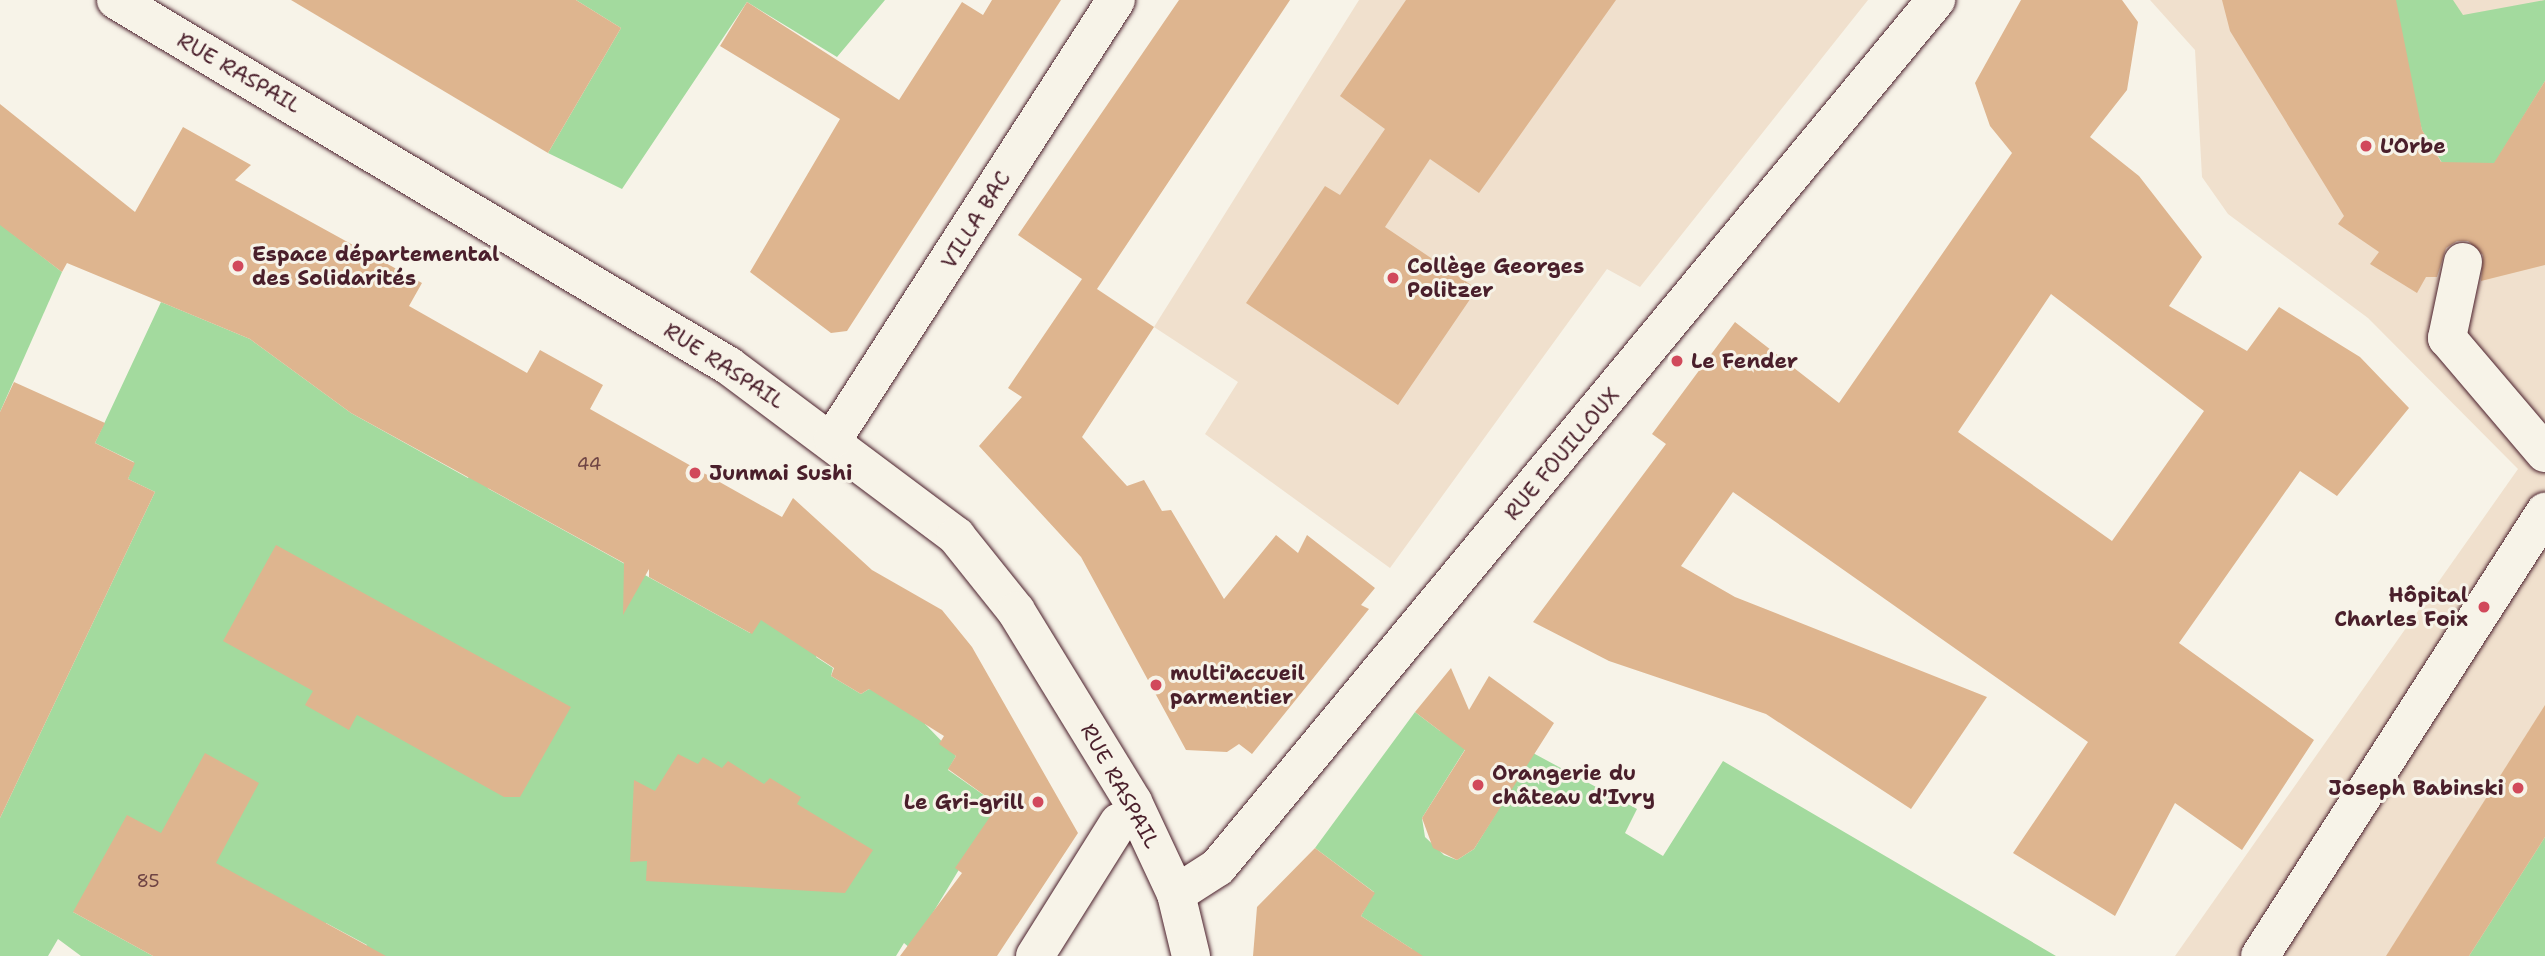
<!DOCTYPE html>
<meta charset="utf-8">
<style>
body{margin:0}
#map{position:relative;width:2545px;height:956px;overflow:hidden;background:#f7f3e8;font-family:"Shantell Sans",sans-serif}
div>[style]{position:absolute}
.built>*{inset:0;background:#f0e0cd}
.green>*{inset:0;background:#a3da9e}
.building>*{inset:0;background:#deb58f}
.roads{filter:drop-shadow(0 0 2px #4a1f2b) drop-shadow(0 0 2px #4a1f2b)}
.minor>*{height:38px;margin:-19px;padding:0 19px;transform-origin:19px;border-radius:19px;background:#f7f3e8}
.dots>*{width:19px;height:19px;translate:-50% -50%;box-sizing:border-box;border:4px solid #f7f3e8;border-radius:50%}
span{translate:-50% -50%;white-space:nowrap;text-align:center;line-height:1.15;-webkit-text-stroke:6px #f7f3e8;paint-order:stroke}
.number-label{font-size:18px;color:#6f4444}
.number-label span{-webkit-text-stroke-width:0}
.street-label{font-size:21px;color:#4a1f2b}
.poi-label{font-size:21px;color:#4a1f2b;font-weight:700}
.left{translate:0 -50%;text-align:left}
.right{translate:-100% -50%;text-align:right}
</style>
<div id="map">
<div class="built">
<i style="clip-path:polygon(1359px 0,1868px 0,1640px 287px,1607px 269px,1390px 568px,1205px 434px,1238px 382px,1154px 327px)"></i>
<i style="clip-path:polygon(2150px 0,2545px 0,2545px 956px,2175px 956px,2518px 469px,2368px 318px,2228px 214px,2202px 177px,2195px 50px)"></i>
</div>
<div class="green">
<i style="clip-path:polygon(576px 0,885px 0,837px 57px,747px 2px,622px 189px,548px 153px,621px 28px)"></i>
<i style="clip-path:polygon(2388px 0,2453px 0,2463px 15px,2545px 0,2545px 81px,2493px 166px,2444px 166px,2422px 130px)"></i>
<i style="clip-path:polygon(0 224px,62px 272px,0 412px)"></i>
<i style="clip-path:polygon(161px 302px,250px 339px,351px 413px,468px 478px,473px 470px,489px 489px,750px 633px,768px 604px,825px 638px,816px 657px,833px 668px,831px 676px,861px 694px,869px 689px,936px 705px,925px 724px,956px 756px,948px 770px,998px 805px,911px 949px,904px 943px,896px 956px,362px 956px,367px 945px,326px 923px,73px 912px,153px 956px,81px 956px,58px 939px,48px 956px,0 956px,0 818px,155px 492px,128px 479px,134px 462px,95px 443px)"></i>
<i style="clip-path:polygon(1415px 712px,1440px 731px,1481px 724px,1422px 818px,1425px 837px,1444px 855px,1457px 860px,1474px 849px,1533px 753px,1637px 809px,1625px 833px,1663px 856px,1723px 761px,2056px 956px,1407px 956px,1412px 949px,1361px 916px,1374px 892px,1315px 848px)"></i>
<i style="clip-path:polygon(2545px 837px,2545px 956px,2469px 956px)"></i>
</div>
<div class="building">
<i style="clip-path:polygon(291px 0,576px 0,621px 28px,548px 153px)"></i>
<i style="clip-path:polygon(992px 0,1061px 0,847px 331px,831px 333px,750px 272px,840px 119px,720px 46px,747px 2px,899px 100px,962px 2px,983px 15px)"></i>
<i style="clip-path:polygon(1179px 0,1290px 0,1097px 289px,1154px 327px,1082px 437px,1127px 486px,1144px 480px,1162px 511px,1171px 510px,1224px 599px,1276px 535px,1298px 553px,1307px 535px,1375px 588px,1361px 605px,1369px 609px,1252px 754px,1239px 744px,1227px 752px,1186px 750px,1081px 557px,979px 446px,1022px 397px,1008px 388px,1082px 279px,1018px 235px)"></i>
<i style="clip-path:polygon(1406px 0,1616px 0,1479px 193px,1430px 159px,1385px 227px,1477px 289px,1398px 405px,1246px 303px,1325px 186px,1340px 195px,1385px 129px,1340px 96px)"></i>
<i style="clip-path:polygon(evenodd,2021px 0,2122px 0,2138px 22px,2127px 90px,2090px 137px,2139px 176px,2202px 257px,2169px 306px,2247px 351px,2279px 307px,2360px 357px,2409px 408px,2337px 496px,2300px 471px,2179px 643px,2314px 740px,2242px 850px,2175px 803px,2115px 916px,2013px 853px,2088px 742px,1733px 492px,1681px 566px,1735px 597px,1987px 697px,1911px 809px,1766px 714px,1609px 661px,1533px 622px,1666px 444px,1652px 434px,1735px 322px,1839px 403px,2012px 153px,1990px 126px,1975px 83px,2021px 0,2051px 294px,2204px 411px,2112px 541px,1958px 432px,2051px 294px)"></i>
<i style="clip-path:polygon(2222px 0,2396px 0,2422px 130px,2441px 162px,2494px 163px,2545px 81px,2545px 265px,2481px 281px,2483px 255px,2468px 241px,2457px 241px,2446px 248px,2437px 277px,2426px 277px,2417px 293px,2370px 264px,2379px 252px,2338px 224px,2344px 216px,2230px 31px)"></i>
<i style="clip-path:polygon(0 104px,135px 212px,183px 127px,251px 165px,235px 180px,422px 283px,409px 306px,527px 373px,540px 350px,603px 385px,590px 409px,782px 517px,793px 498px,872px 570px,942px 610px,972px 647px,1078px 833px,997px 956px,900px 956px,962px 873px,955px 868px,998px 805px,948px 769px,956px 756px,939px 744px,944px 736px,869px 689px,861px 694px,831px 676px,834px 668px,761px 620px,752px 634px,649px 577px,649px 569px,623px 615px,624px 563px,351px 413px,250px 339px,67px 263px,62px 272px,0 225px)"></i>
<i style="clip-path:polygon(14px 382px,105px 423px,95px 443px,135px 463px,128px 479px,155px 492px,0 818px,0 412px)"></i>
<i style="clip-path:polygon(276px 545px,571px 707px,520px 797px,504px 797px,357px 715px,349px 730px,305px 705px,313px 691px,223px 641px)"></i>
<i style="clip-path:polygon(1451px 668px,1469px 710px,1489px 676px,1554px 723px,1474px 849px,1457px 860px,1433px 848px,1422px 818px,1465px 750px,1415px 712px)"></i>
<i style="clip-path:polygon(2545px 705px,2545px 837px,2469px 956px,2386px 956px)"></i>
<i style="clip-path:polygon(205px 753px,259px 783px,216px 863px,386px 956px,153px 956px,73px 912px,127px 815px,161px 833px)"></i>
<i style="clip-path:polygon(678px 754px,698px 764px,703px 757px,722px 768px,728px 761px,764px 784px,770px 778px,801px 797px,797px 804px,873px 850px,845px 893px,646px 881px,647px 861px,630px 862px,634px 780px,655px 791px)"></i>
<i style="clip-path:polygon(1315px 848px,1375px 893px,1361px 916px,1423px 956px,1253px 956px,1257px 907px)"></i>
</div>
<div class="roads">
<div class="minor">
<i style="left:116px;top:0;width:714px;rotate:30.84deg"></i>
<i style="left:729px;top:366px;width:284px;rotate:36.8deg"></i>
<i style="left:956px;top:536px;width:96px;rotate:51.3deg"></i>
<i style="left:1016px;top:611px;width:224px;rotate:58.5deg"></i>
<i style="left:1133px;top:802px;width:102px;rotate:64.9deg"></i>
<i style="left:1176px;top:894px;width:64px;rotate:76.4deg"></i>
<i style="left:2463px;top:262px;width:78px;rotate:101.9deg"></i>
<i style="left:2447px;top:338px;width:151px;rotate:49.6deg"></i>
<i style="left:833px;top:439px;width:522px;rotate:-57.19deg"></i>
<i style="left:1176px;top:894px;width:50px;rotate:-32.7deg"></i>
<i style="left:1218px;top:867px;width:1126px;rotate:-50.37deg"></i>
<i style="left:1035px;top:956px;width:158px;rotate:-57.9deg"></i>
<i style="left:2260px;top:956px;width:528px;rotate:-57.3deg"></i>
</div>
</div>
<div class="dots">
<i style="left:2366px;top:146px;background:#d1495b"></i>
<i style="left:238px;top:266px;background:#d1495b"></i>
<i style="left:1393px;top:278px;background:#d1495b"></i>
<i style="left:1677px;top:361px;background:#d1495b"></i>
<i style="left:695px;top:473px;background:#d1495b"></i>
<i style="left:2484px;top:607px;background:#d1495b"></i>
<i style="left:1156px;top:685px;background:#d1495b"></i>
<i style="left:1478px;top:785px;background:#d1495b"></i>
<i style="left:2518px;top:788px;background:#d1495b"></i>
<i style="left:1038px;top:802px;background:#d1495b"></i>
</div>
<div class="number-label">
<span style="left:589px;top:464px">44</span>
<span style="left:148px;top:881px">85</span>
</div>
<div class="street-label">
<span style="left:239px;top:73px;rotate:30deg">RUE RASPAIL</span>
<span style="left:976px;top:220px;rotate:-58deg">VILLA BAC</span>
<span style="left:724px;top:366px;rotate:33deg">RUE RASPAIL</span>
<span style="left:1562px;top:454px;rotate:-50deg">RUE FOUILLOUX</span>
<span style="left:1120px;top:786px;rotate:61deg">RUE RASPAIL</span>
</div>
<div class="poi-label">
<span class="left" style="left:2380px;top:146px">L'Orbe</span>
<span class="left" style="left:252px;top:266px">Espace départemental<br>des Solidarités</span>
<span class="left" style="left:1407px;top:278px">Collège Georges<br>Politzer</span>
<span class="left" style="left:1691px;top:361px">Le Fender</span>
<span class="left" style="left:709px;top:473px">Junmai Sushi</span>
<span class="right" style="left:2468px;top:607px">Hôpital<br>Charles Foix</span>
<span class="left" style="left:1170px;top:685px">multi'accueil<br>parmentier</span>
<span class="left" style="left:1492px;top:785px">Orangerie du<br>château d'Ivry</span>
<span class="right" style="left:2504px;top:788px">Joseph Babinski</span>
<span class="right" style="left:1024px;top:802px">Le Gri-grill</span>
</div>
</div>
